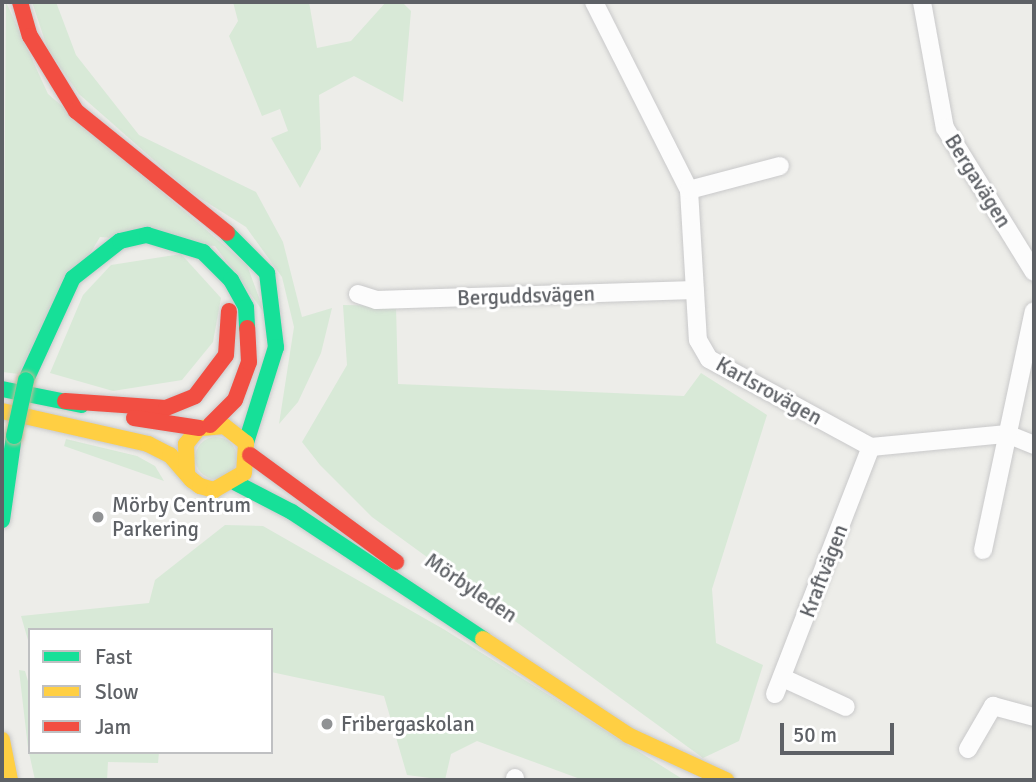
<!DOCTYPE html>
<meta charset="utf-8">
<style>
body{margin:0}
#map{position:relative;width:1036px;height:782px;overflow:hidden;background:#edede9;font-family:Signika,sans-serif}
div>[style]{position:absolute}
.green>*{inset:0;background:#d8e9d7}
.round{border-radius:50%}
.roads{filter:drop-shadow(0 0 2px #c9c9ca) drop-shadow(0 0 2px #c9c9ca)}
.street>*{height:18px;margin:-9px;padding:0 9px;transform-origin:9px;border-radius:9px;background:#fcfcfc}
.fast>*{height:16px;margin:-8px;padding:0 8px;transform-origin:8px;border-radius:8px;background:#16e098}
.slow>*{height:16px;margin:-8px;padding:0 8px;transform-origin:8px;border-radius:8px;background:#ffcf43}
.jam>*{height:16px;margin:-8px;padding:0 8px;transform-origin:8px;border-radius:8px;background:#f24e42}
.bridges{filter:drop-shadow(0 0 2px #c3b998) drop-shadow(0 0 2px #c3b998)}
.fast-bridge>*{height:16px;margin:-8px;padding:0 8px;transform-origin:8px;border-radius:8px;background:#16e098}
.dots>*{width:19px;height:19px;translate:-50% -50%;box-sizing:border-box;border:4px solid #fff;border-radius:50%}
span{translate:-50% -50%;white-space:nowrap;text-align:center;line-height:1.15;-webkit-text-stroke:6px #fff;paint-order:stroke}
.street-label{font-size:21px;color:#5e6166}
.poi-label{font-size:21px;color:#5e6166}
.left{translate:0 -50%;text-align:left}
.frame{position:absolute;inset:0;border:4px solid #5e6166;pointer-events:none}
.legend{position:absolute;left:28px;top:628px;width:245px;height:126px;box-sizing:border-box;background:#fff;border:2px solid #bfc0c2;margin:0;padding:9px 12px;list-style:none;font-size:21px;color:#5e6166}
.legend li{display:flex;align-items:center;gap:14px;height:35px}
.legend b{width:35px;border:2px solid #bfc0c2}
.scale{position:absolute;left:780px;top:723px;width:114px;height:32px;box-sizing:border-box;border:4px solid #5e6166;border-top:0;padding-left:9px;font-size:21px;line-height:24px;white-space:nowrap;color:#5e6166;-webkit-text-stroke:5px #fff;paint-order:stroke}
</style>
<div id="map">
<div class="green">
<i style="clip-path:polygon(6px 2px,48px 94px,247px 265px,265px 314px,215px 246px,100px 237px,18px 374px,3px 372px)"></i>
<i style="clip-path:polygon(32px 2px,56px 2px,76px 55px,139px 135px,256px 192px,283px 242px,302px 317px,332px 308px,321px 353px,298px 402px,279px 424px,294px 327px,282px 277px,246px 227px,189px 191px,79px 94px,48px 50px)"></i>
<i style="clip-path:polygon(233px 2px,309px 2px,317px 48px,351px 41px,386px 2px,402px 2px,411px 11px,403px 102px,354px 76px,319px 95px,321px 149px,300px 188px,271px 138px,288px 131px,280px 109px,262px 116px,229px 36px,238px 21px)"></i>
<i style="clip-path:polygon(181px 254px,221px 298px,213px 342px,182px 380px,113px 391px,50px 373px,83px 295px,111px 265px)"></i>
<i style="clip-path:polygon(343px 305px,396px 306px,398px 384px,684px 396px,701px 373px,767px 415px,712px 589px,716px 643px,763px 665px,739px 741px,703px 758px,372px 517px,320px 465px,302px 442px,347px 365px)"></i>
<i class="round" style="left:195px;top:437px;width:42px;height:42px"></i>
<i style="clip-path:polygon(66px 439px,137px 456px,155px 466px,164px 481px,64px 446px)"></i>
<i style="clip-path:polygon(225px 525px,263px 526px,445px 630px,684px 780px,583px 780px,477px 741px,451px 754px,445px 780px,407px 775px,384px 696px,271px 672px,271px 630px,30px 630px,30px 647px,21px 616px,149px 603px,155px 580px)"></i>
<i style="clip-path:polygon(19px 670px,25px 671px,30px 688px,30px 752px,159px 752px,158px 763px,108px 762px,107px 780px,35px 780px,28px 748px)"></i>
</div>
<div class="roads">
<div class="street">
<i style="left:594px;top:2px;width:211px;rotate:63.2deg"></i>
<i style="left:689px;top:190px;width:150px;rotate:86.6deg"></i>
<i style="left:698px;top:340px;width:22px;rotate:60deg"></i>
<i style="left:709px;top:359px;width:184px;rotate:28.5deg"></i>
<i style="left:871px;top:447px;width:137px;rotate:-5.5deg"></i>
<i style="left:1007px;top:434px;width:29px;rotate:22deg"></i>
<i style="left:922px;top:2px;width:128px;rotate:79.7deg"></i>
<i style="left:945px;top:128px;width:169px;rotate:58.3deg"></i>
<i style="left:689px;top:190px;width:94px;rotate:-14.8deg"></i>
<i style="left:358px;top:294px;width:19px;rotate:18deg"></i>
<i style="left:376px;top:300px;width:319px;rotate:-1.8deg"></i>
<i style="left:983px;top:550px;width:244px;rotate:-78deg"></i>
<i style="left:783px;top:678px;width:69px;rotate:24.7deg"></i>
<i style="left:775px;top:694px;width:265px;rotate:-68.8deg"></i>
<i style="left:968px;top:749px;width:50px;rotate:-59.8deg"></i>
<i style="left:993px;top:706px;width:42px;rotate:15deg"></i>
<i style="left:515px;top:780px;width:2px;rotate:-90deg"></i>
</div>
<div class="fast">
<i style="left:227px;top:233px;width:57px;rotate:45deg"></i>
<i style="left:267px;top:273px;width:75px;rotate:83.1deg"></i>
<i style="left:276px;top:347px;width:101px;rotate:107.4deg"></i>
<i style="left:26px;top:380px;width:112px;rotate:-65.3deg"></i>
<i style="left:73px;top:278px;width:60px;rotate:-38.2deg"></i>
<i style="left:120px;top:241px;width:28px;rotate:-13deg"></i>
<i style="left:147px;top:235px;width:59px;rotate:16.9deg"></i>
<i style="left:203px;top:252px;width:40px;rotate:45deg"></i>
<i style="left:231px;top:280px;width:31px;rotate:61deg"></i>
<i style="left:246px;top:307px;width:21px;rotate:87deg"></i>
<i style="left:2px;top:389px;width:81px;rotate:11.4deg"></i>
<i style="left:236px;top:483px;width:63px;rotate:27.4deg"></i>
<i style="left:292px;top:512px;width:229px;rotate:33.6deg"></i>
<i style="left:2px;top:520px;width:85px;rotate:-81.9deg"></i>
</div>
<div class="slow">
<i style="left:2px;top:411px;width:150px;rotate:12.7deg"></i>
<i style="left:148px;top:444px;width:25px;rotate:27deg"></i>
<i style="left:170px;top:455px;width:33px;rotate:49deg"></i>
<i style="left:192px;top:480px;width:10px;rotate:37deg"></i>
<i style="left:200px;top:486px;width:15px;rotate:16deg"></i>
<i style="left:214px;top:490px;width:34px;rotate:-30deg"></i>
<i style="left:244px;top:473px;width:30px;rotate:-86deg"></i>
<i style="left:246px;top:443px;width:28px;rotate:-142deg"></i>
<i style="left:224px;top:426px;width:25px;rotate:175deg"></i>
<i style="left:199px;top:428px;width:21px;rotate:129deg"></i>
<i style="left:186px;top:444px;width:29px;rotate:88deg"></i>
<i style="left:483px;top:639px;width:174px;rotate:33.5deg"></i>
<i style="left:628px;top:735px;width:108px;rotate:24.7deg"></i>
<i style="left:2px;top:740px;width:41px;rotate:78.7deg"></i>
</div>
<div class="jam">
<i style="left:20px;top:2px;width:35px;rotate:74deg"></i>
<i style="left:30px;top:36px;width:88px;rotate:58.5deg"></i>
<i style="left:76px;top:111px;width:194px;rotate:38.9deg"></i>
<i style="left:65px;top:401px;width:101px;rotate:4deg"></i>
<i style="left:166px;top:408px;width:31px;rotate:-22deg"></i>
<i style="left:195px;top:396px;width:51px;rotate:-52.9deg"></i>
<i style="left:226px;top:355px;width:44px;rotate:-86.1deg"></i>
<i style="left:134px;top:418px;width:66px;rotate:8.7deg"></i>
<i style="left:210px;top:425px;width:35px;rotate:-45deg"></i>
<i style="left:235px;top:400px;width:40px;rotate:-69.8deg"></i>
<i style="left:249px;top:362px;width:34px;rotate:-93deg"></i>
<i style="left:250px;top:455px;width:181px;rotate:36.2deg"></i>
</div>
</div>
<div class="bridges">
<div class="fast-bridge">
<i style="left:14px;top:436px;width:57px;rotate:-77.9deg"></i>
</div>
</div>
<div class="dots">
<i style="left:98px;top:517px;background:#909294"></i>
<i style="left:327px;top:724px;background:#909294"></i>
</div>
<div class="street-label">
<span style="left:978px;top:181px;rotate:58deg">Bergavägen</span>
<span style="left:526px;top:296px;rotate:-2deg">Berguddsvägen</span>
<span style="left:769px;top:391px;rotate:29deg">Karlsrovägen</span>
<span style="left:824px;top:571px;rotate:-69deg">Kraftvägen</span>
<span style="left:471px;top:588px;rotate:34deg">Mörbyleden</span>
</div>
<div class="poi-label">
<span class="left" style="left:112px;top:517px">Mörby Centrum<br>Parkering</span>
<span class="left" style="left:341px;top:724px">Fribergaskolan</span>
</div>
<div class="frame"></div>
<ul class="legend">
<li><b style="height:9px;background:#16e098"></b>Fast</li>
<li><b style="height:9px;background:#ffcf43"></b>Slow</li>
<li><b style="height:9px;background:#f24e42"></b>Jam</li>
</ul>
<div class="scale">50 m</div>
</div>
